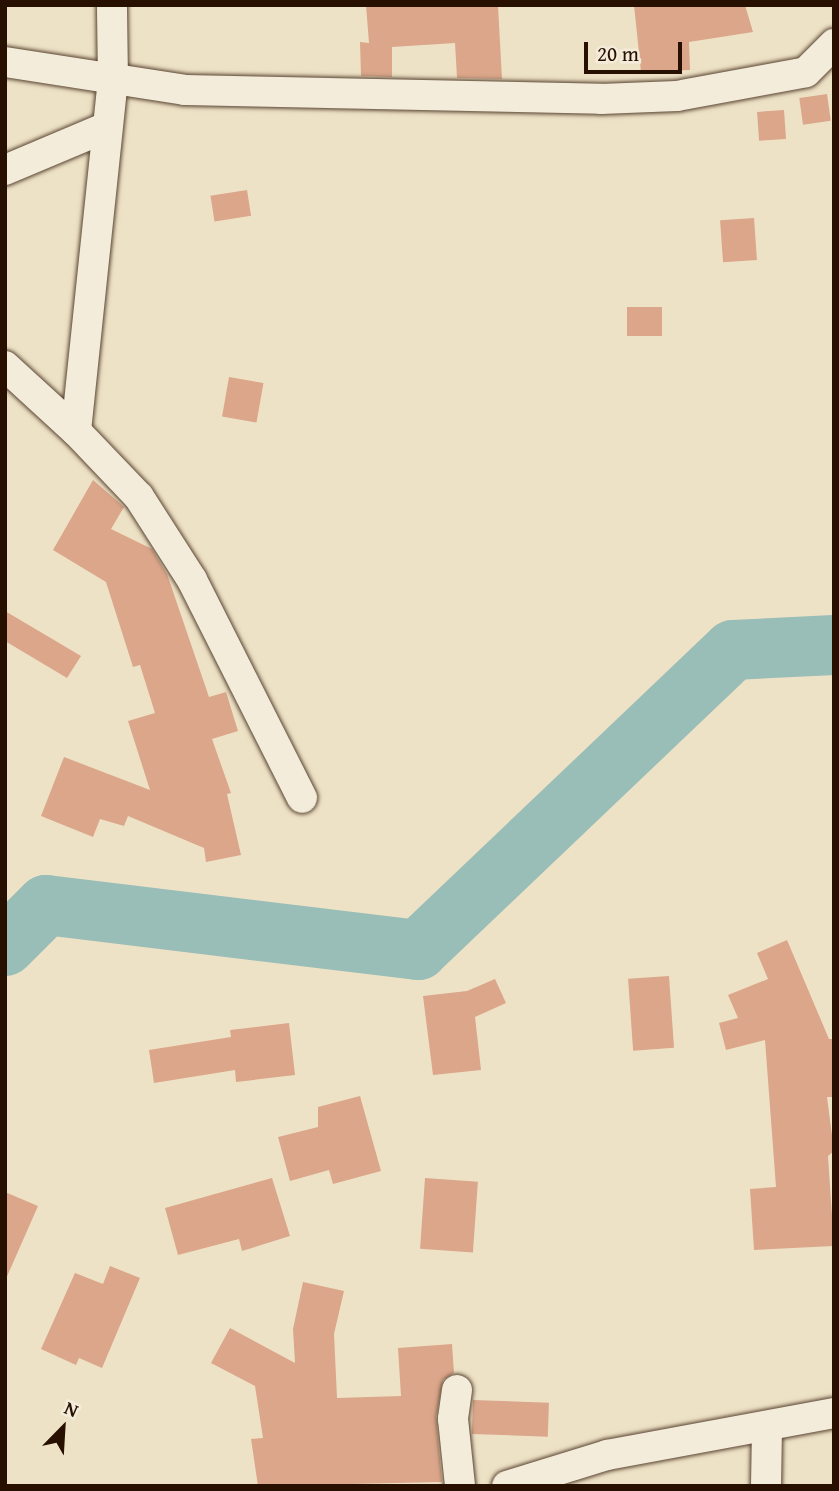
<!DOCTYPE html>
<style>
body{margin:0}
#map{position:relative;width:839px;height:1491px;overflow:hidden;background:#eee2c6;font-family:"Gentium Book Plus",serif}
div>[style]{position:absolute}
.river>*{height:60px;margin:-30px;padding:0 30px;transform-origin:30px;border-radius:30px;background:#99bdb7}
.building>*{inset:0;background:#dba68a;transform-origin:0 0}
.roads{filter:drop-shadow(0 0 2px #594432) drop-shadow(0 0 2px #594432)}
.street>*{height:30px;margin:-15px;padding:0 15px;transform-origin:15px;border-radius:15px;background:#f4ecda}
span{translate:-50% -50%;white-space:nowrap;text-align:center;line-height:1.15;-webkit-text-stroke:7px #f4ecda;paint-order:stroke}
.frame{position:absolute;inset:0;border:7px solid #271000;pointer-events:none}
.north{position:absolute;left:28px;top:1393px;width:70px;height:70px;-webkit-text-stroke:5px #f4ecda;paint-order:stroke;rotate:24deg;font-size:19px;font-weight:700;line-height:28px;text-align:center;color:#271000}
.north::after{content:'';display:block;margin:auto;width:24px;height:32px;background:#271000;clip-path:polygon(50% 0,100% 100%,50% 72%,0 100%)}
.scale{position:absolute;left:584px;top:42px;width:98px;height:32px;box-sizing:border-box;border:4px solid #271000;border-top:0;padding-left:9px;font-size:21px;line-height:24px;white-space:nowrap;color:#271000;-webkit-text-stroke:5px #f4ecda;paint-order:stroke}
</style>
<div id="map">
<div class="river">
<i style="left:5px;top:946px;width:58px;rotate:-45deg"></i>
<i style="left:46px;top:905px;width:375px;rotate:6.9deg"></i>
<i style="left:418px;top:950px;width:435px;rotate:-43.6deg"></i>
<i style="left:733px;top:650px;width:101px;rotate:-2.8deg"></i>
</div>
<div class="building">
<i style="clip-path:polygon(366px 5px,498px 6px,502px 79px,457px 78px,455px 43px,392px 47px,392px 77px,361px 76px,360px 42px,369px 43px)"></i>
<i style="clip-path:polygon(634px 5px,745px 5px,753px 32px,689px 42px,690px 70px,641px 72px)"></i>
<i style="left:827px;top:94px;width:27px;height:28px;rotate:82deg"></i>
<i style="left:784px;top:110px;width:29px;height:27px;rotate:86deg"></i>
<i style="left:247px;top:190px;width:26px;height:37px;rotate:81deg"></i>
<i style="left:754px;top:218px;width:42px;height:34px;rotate:86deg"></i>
<i style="left:662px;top:307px;width:29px;height:35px;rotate:90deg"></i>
<i style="left:229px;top:377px;width:35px;height:40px;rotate:10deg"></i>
<i style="clip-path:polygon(93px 480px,124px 507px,111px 529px,152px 549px,167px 574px,209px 697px,226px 692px,238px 731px,212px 739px,231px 793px,227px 794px,241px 855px,206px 862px,204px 848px,128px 816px,124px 826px,100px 819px,93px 837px,41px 816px,64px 757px,150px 790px,128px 721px,155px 713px,140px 665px,133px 667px,106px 582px,53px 550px)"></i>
<i style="clip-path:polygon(5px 611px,81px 656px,67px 678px,5px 641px)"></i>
<i style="clip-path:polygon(787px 940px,829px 1039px,834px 1039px,834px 1097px,827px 1097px,834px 1151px,828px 1156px,834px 1246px,754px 1250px,750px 1189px,776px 1187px,765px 1040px,726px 1050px,719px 1023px,738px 1018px,728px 995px,768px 979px,757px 953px)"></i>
<i style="left:669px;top:976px;width:72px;height:41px;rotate:86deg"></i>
<i style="clip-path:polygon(495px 979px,506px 1003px,475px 1017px,481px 1070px,433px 1075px,423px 996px,467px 991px)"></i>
<i style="clip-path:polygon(289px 1023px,295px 1075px,236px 1082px,235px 1070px,154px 1083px,149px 1050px,231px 1037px,230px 1030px)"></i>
<i style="clip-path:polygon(360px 1096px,381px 1171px,333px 1184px,329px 1170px,290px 1181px,278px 1137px,318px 1127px,318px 1107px)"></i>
<i style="clip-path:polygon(272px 1178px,290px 1236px,242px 1251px,239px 1239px,178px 1255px,165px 1208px)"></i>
<i style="left:425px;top:1178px;width:53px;height:71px;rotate:4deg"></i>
<i style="clip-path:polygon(5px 1192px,38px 1206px,5px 1281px)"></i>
<i style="clip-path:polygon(110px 1266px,140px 1278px,102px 1368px,79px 1358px,76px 1365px,41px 1349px,75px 1273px,103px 1284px)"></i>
<i style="clip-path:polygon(303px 1282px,344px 1291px,334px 1334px,337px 1398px,401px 1396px,398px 1348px,452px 1344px,454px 1373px,443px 1380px,436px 1417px,442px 1482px,258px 1486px,251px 1439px,263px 1438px,255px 1386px,211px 1363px,230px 1328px,295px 1363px,293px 1329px)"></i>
<i style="left:473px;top:1400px;width:76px;height:34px;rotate:2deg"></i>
</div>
<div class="roads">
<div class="street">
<i style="left:5px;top:62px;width:182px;rotate:8.8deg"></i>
<i style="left:185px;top:90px;width:416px;rotate:1.2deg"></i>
<i style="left:601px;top:99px;width:76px;rotate:-2.3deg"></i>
<i style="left:677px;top:96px;width:131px;rotate:-10.5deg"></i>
<i style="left:806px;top:72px;width:40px;rotate:-45deg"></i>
<i style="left:5px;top:170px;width:111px;rotate:-22.9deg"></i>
<i style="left:5px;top:366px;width:96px;rotate:42.5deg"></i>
<i style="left:76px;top:431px;width:91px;rotate:46.3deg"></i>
<i style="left:139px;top:497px;width:98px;rotate:57.4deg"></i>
<i style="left:192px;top:580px;width:244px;rotate:63.2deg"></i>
<i style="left:76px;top:431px;width:352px;rotate:-84deg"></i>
<i style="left:113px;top:81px;width:76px;rotate:-90.8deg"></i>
<i style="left:457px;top:1390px;width:29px;rotate:98deg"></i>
<i style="left:453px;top:1419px;width:67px;rotate:84deg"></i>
<i style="left:507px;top:1486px;width:105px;rotate:-17.2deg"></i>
<i style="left:607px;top:1455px;width:231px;rotate:-10.5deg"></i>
<i style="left:766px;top:1486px;width:58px;rotate:-89deg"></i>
</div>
</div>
<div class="frame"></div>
<div class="north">N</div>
<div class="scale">20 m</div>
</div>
